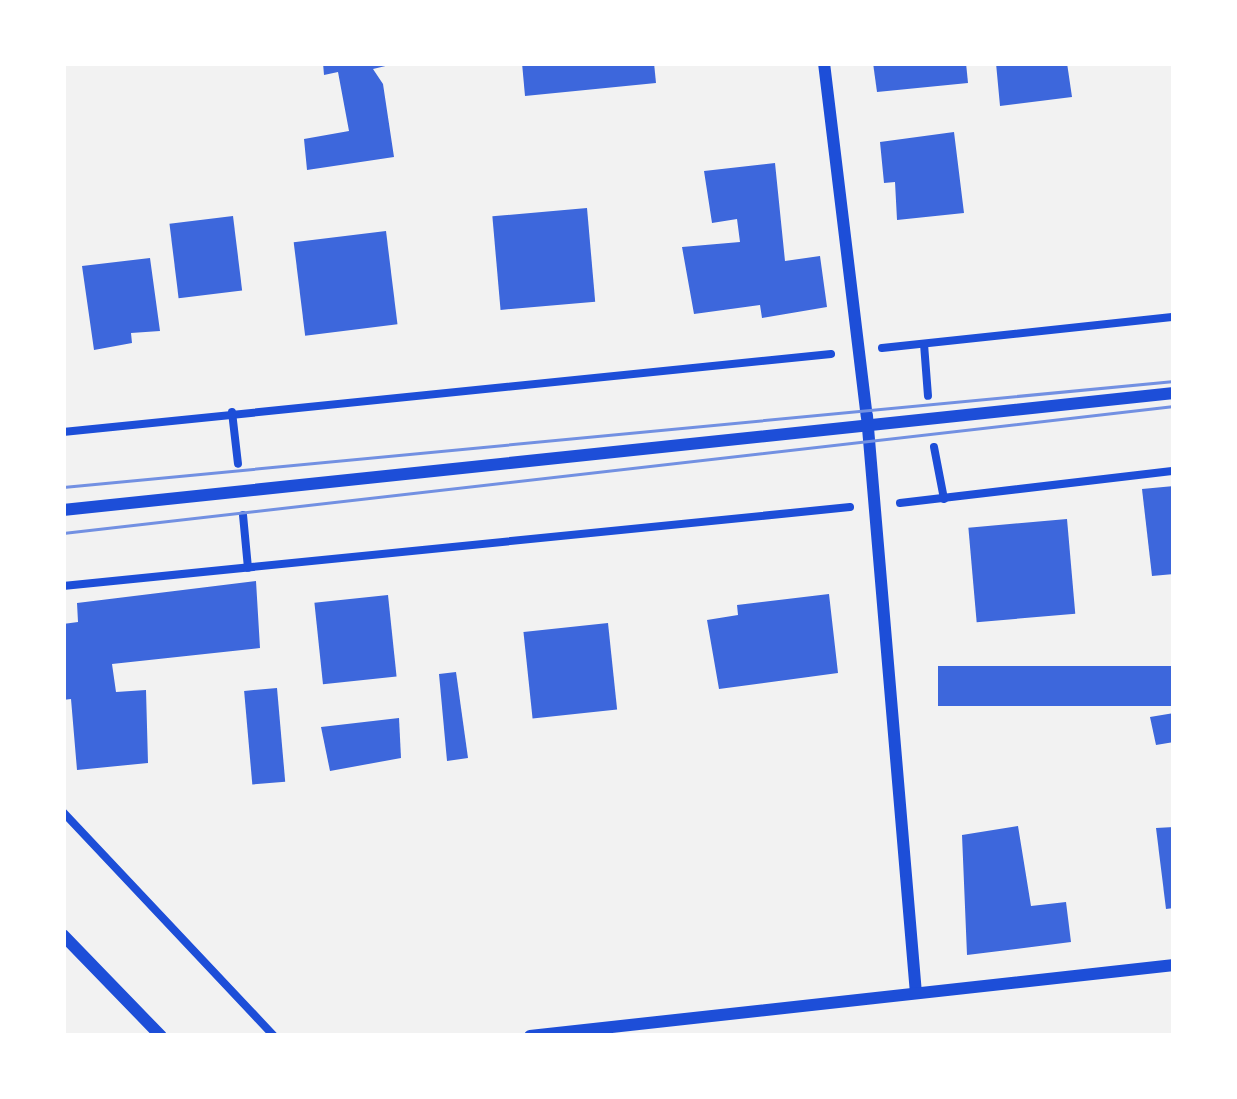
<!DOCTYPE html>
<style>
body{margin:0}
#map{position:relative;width:1237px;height:1099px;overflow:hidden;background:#f2f2f2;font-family:Manrope,sans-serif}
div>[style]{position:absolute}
.building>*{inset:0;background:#3d67dc;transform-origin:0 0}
.path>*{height:8px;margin:-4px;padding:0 4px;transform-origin:4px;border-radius:4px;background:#1d4ed8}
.minor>*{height:12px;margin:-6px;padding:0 6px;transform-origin:6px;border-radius:6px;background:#1d4ed8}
.tram>*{height:3px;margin:-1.5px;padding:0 1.5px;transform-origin:1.5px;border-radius:1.5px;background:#7290e2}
span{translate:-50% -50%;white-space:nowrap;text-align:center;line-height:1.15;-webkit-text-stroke:10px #fff;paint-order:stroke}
.frame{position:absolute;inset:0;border:66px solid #fff;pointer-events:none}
</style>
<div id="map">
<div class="building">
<i style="clip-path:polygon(323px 63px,398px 63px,373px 69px,383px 84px,394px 157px,307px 170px,304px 139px,349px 131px,338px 72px,324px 75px)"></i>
<i style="clip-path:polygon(522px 63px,654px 63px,656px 83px,525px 96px)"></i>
<i style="clip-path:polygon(873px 63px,966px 63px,968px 83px,877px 92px)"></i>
<i style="clip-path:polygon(996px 63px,1067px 63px,1072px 97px,1000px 106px)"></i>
<i style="clip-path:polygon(954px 132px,964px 213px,897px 220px,895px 182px,884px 183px,880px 142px)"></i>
<i style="clip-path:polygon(775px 163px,785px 261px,820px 256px,827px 307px,762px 318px,760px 305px,694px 314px,682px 247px,740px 242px,737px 219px,712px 223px,704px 171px)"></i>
<i style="left:587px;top:208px;width:94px;height:95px;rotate:85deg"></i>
<i style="left:233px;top:216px;width:75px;height:64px;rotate:83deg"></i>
<i style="left:386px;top:231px;width:94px;height:93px;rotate:83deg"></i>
<i style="clip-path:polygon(150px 258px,160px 331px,131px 333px,132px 343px,94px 350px,82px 266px)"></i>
<i style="clip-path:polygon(1174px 486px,1174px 574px,1152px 576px,1142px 489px)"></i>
<i style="left:1067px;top:519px;width:95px;height:99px;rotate:85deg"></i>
<i style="clip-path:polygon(256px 581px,260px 648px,112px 664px,116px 692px,146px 690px,148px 763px,77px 770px,71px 699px,63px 700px,63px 624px,78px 622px,77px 603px)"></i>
<i style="clip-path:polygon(829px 594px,838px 673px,719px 689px,707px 620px,738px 615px,737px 605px)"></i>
<i style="left:388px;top:595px;width:82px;height:74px;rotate:84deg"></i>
<i style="left:608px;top:623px;width:87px;height:85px;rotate:84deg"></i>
<i style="left:1174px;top:666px;width:40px;height:236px;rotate:90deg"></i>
<i style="clip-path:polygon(456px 672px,468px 758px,447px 761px,439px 674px)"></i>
<i style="left:277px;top:688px;width:94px;height:33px;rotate:85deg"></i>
<i style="clip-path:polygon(1174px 713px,1174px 742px,1156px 745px,1150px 717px)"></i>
<i style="clip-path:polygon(399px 718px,401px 758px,330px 771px,321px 727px)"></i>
<i style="clip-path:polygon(1018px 826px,1031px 906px,1066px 902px,1071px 942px,967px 955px,962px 835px)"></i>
<i style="clip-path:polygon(1174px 827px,1174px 908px,1166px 909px,1156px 828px)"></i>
</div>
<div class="path">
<i style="left:924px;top:344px;width:52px;rotate:85.6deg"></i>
<i style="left:882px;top:348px;width:294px;rotate:-6.1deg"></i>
<i style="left:232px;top:412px;width:52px;rotate:83.4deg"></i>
<i style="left:63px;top:432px;width:772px;rotate:-5.8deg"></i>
<i style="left:934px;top:447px;width:53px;rotate:79.1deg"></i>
<i style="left:900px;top:503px;width:276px;rotate:-6.7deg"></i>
<i style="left:243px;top:515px;width:53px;rotate:84.6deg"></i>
<i style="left:63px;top:586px;width:791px;rotate:-5.73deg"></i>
<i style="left:63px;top:812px;width:308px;rotate:46.7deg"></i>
</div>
<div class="minor">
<i style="left:824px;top:63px;width:356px;rotate:83.1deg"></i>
<i style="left:867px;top:416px;width:579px;rotate:85.15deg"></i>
<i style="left:63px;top:510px;width:1117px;rotate:-6.01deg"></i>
<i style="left:63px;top:935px;width:141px;rotate:45.9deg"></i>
<i style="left:530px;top:1036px;width:648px;rotate:-6.29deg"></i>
</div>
<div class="tram">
<i style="left:63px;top:487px;width:1116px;rotate:-5.45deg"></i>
<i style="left:63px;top:533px;width:1118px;rotate:-6.52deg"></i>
</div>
<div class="frame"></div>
</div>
